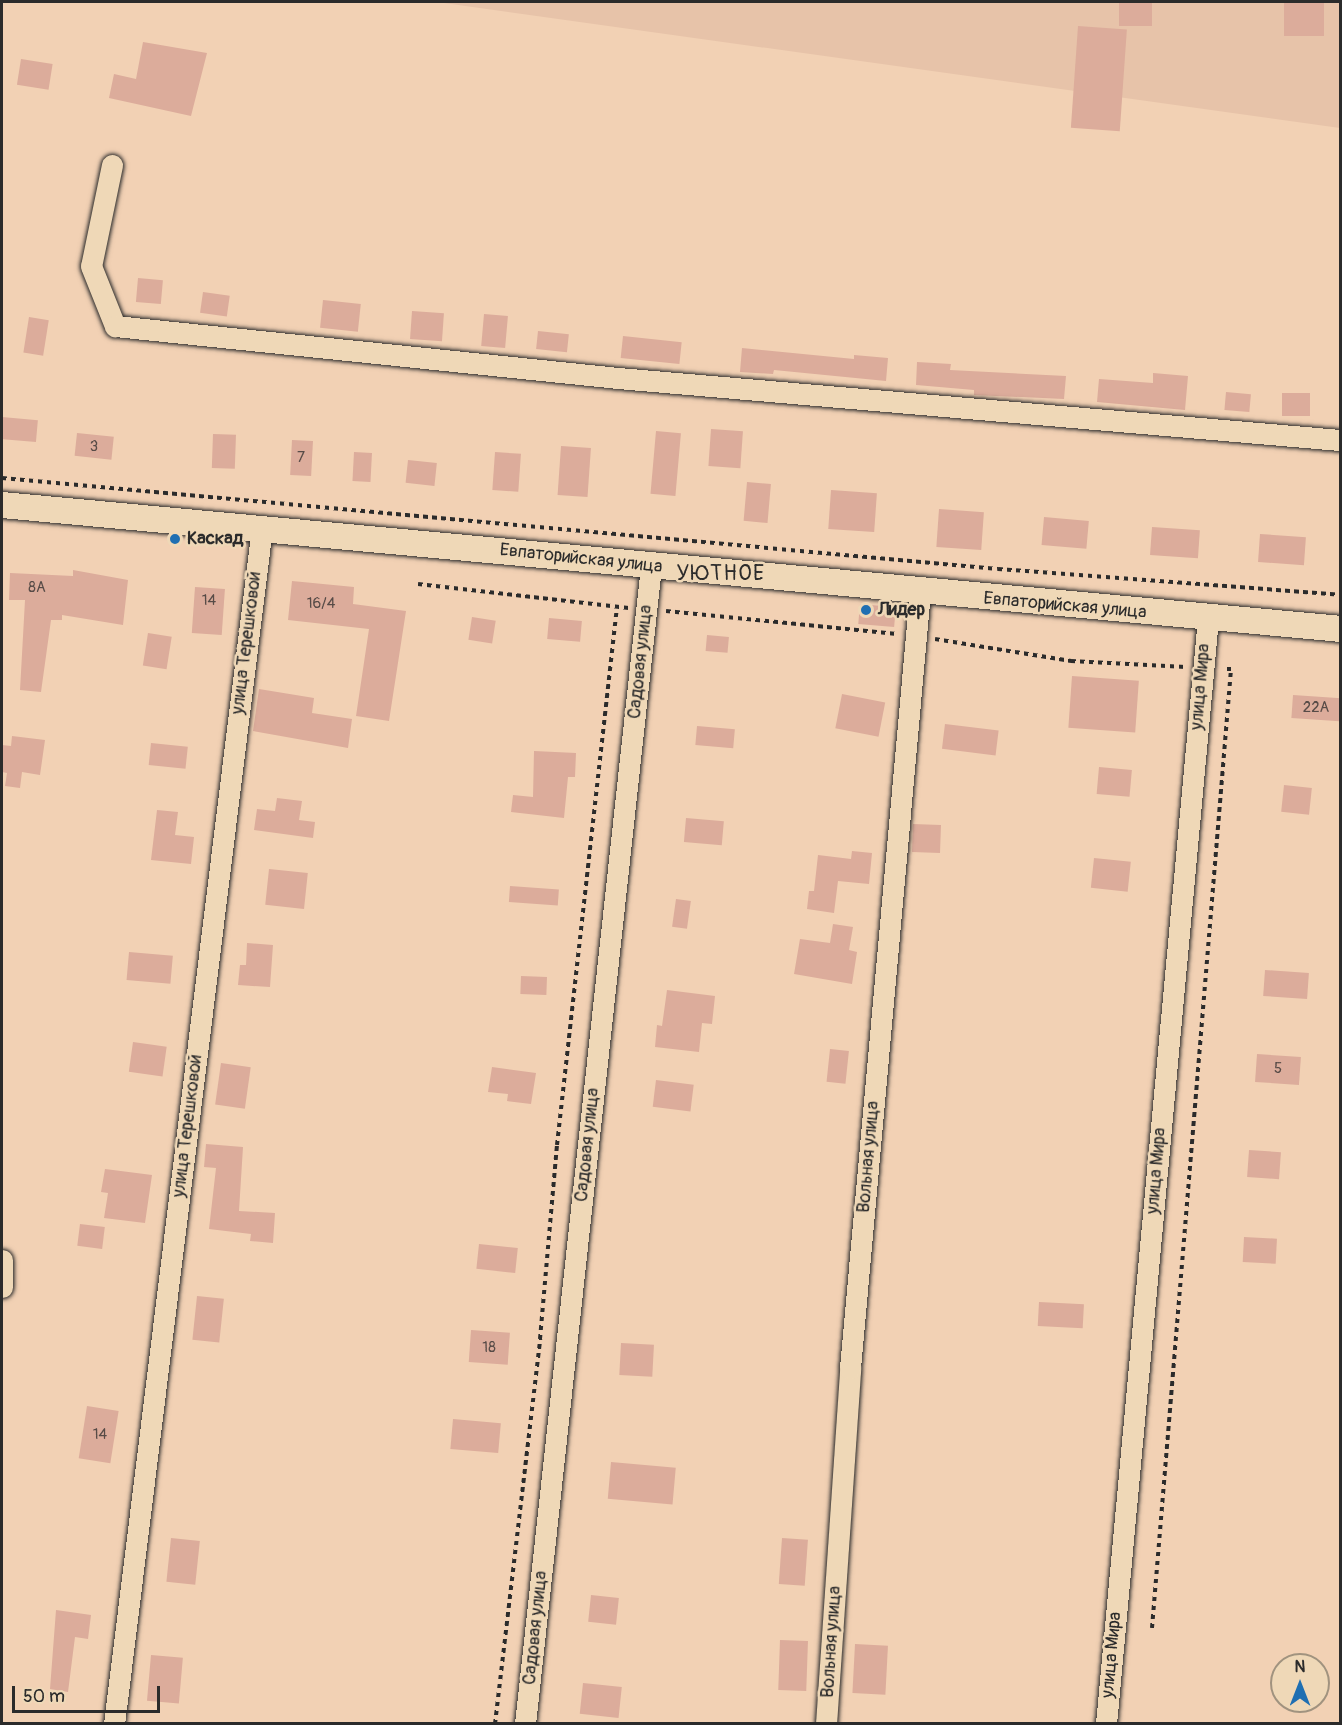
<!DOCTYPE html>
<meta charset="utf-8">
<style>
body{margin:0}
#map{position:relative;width:1342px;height:1725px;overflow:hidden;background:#f2d1b4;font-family:Pangolin,sans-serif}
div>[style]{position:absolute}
.built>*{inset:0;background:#e7c3a9}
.building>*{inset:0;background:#dcac9b;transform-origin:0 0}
.path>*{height:4px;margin-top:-2px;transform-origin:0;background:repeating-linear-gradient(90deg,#2b2b2b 0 4.5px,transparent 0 9px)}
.roads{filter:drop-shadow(0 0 2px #2b2b2b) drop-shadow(0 0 2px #2b2b2b)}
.minor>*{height:21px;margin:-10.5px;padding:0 10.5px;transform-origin:10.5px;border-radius:10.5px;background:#efd8b7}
.major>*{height:26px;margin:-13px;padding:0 13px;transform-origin:13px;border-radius:13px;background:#efd8b7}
.dots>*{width:16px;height:16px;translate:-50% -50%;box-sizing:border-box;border:3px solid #efd8b7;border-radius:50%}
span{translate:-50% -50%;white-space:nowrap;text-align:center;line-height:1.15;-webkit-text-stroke:5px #efd8b7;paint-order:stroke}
.number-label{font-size:15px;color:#574b47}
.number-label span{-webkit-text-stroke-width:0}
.poi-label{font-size:18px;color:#2b2b2b;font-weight:700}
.left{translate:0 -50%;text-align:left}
.street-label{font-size:18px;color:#2b2b2b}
.quarter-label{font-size:21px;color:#2b2b2b;letter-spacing:1.5px}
.frame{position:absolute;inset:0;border:3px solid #2b2b2b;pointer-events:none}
.north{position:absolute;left:1270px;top:1653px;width:60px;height:60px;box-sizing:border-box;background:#efd8b7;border:2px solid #a1937f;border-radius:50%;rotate:0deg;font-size:16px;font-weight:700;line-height:24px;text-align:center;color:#2b2b2b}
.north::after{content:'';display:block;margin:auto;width:21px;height:27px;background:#1f6fb2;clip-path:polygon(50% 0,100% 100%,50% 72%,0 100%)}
.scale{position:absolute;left:12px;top:1686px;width:148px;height:27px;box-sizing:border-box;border:3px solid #2b2b2b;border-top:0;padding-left:8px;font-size:18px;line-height:21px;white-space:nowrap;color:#2b2b2b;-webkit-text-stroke:4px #efd8b7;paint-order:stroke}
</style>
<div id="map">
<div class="built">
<i style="clip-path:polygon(437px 2px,1340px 2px,1340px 128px)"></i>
</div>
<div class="building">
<i style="left:1119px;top:2px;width:33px;height:24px"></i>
<i style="left:1284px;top:2px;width:40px;height:34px"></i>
<i style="left:1078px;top:26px;width:49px;height:102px;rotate:4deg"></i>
<i style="clip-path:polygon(143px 42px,207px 53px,191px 116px,109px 98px,114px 74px,136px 79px)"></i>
<i style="left:21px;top:59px;width:32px;height:26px;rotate:9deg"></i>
<i style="left:138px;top:278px;width:25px;height:24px;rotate:5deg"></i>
<i style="left:203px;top:292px;width:27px;height:21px;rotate:8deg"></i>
<i style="left:323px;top:300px;width:38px;height:28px;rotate:6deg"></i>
<i style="left:412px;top:311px;width:32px;height:28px;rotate:4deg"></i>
<i style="left:484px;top:314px;width:24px;height:32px;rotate:5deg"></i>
<i style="left:29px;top:317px;width:20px;height:36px;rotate:9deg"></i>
<i style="left:538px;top:331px;width:31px;height:18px;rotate:6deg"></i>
<i style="left:623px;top:336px;width:59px;height:22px;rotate:6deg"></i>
<i style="clip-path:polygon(742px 348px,854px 359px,854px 355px,888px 358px,886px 381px,774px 370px,773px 374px,740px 372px)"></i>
<i style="clip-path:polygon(917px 362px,951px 364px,950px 370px,1066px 376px,1064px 399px,974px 395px,974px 390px,916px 385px)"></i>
<i style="clip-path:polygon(1153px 373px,1188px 376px,1185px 410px,1097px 402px,1099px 379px,1153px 383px)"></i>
<i style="left:1226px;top:392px;width:25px;height:18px;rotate:5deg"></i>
<i style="left:1282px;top:393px;width:28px;height:23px"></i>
<i style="left:2px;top:417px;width:36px;height:22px;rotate:5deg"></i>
<i style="left:711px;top:429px;width:32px;height:37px;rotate:4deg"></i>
<i style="left:656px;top:431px;width:25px;height:63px;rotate:5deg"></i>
<i style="left:77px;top:433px;width:37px;height:23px;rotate:6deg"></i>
<i style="left:213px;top:434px;width:23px;height:34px;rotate:2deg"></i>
<i style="left:292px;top:440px;width:21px;height:35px;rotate:3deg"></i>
<i style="left:561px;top:446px;width:30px;height:49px;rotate:4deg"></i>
<i style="left:354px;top:452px;width:18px;height:29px;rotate:3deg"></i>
<i style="left:495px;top:452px;width:26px;height:38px;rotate:4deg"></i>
<i style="left:408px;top:460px;width:29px;height:23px;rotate:6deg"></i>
<i style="left:747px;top:482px;width:24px;height:39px;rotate:5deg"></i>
<i style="left:831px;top:490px;width:46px;height:39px;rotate:4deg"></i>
<i style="left:939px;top:509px;width:45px;height:38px;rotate:4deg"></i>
<i style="left:1044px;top:517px;width:45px;height:28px;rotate:5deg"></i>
<i style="left:1152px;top:527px;width:48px;height:28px;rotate:4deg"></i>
<i style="left:1260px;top:534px;width:46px;height:28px;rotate:4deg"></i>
<i style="clip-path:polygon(73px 570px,128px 580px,123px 625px,62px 615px,62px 620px,51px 620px,41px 692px,20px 690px,25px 600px,9px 600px,10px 573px,73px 576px)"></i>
<i style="clip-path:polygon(292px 581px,354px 587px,353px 604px,406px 611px,389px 721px,356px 716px,369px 629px,288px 620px)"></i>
<i style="left:195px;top:587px;width:30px;height:46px;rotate:4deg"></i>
<i style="left:860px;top:604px;width:36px;height:20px;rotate:5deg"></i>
<i style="left:472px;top:617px;width:24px;height:23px;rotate:9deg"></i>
<i style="left:549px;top:618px;width:33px;height:21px;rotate:5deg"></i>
<i style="left:148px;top:633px;width:24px;height:33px;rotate:9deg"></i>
<i style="left:707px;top:635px;width:22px;height:16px;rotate:5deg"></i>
<i style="left:1072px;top:676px;width:67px;height:52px;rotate:4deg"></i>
<i style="clip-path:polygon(259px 689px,314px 698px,312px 713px,352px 719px,348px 748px,253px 731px)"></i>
<i style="left:842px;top:694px;width:44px;height:35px;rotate:11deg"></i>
<i style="left:1293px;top:695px;width:48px;height:23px;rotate:4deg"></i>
<i style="left:945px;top:724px;width:54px;height:25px;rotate:7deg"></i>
<i style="left:697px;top:726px;width:38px;height:19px;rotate:5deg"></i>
<i style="clip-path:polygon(12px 736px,45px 740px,40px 775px,22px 772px,20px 788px,5px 786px,7px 773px,2px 772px,2px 745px,11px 746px)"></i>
<i style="left:151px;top:743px;width:37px;height:22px;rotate:6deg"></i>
<i style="clip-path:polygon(534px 751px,576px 753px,575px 777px,568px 777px,564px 818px,511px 812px,513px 795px,533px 797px)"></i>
<i style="left:1099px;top:767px;width:33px;height:27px;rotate:5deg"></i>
<i style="left:1284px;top:785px;width:28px;height:27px;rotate:6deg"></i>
<i style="clip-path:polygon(277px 798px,302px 801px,299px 820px,315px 822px,313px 838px,254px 830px,257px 809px,275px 811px)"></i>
<i style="clip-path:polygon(157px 810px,178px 812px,175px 835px,194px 837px,191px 864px,151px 860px)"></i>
<i style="left:686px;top:818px;width:38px;height:24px;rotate:5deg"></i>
<i style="left:913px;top:824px;width:28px;height:28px;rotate:2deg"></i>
<i style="clip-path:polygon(852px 851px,872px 853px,869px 884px,838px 881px,834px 913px,807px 909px,809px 891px,814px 891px,818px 855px,851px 859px)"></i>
<i style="left:1094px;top:858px;width:37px;height:30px;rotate:6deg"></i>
<i style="left:269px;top:869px;width:39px;height:36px;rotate:6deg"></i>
<i style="left:510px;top:886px;width:49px;height:16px;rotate:4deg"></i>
<i style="left:676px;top:899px;width:15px;height:28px;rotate:8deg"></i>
<i style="clip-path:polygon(833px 924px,853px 927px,849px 950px,857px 952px,852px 984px,794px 974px,800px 939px,830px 943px)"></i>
<i style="clip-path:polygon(247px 943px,273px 945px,270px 987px,238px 985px,240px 965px,246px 965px)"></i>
<i style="left:129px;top:952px;width:44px;height:28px;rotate:5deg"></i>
<i style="left:1265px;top:970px;width:44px;height:26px;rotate:4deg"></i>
<i style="left:521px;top:976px;width:26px;height:18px;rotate:2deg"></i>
<i style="clip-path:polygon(667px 990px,715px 996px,712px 1024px,702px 1023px,699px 1052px,655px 1047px,657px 1025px,662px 1026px)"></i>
<i style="left:133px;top:1042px;width:34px;height:30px;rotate:8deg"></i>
<i style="left:830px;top:1049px;width:19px;height:33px;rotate:6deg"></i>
<i style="left:1257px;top:1054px;width:44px;height:28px;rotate:4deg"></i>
<i style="left:221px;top:1063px;width:30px;height:42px;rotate:8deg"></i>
<i style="clip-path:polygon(492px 1067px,536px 1073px,531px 1104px,507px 1101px,508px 1094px,488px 1092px)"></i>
<i style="left:656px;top:1080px;width:38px;height:27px;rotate:7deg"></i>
<i style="clip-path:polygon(206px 1144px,243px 1147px,239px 1211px,275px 1213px,273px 1243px,250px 1241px,251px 1234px,209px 1229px,216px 1168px,204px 1167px)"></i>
<i style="left:1249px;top:1150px;width:32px;height:27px;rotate:4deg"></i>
<i style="clip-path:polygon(105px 1169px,152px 1175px,145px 1223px,104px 1218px,108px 1193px,101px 1192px)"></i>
<i style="left:80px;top:1224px;width:25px;height:22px;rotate:7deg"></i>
<i style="left:1244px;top:1237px;width:33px;height:25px;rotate:3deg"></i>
<i style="left:479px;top:1244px;width:39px;height:25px;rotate:6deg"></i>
<i style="left:197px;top:1296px;width:27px;height:44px;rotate:6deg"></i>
<i style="left:1039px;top:1302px;width:45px;height:24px;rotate:3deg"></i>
<i style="left:471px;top:1330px;width:39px;height:32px;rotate:4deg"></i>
<i style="left:621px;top:1343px;width:33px;height:32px;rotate:3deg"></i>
<i style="left:87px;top:1406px;width:32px;height:53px;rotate:9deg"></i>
<i style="left:453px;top:1419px;width:48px;height:30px;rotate:5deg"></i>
<i style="left:611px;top:1462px;width:65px;height:37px;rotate:5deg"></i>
<i style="left:171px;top:1538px;width:29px;height:44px;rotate:6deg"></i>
<i style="left:782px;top:1538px;width:26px;height:46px;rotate:4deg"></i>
<i style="left:591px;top:1595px;width:28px;height:27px;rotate:6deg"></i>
<i style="clip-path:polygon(56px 1610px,91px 1615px,88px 1639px,75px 1637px,68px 1692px,50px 1689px)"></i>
<i style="left:780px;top:1640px;width:28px;height:50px;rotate:2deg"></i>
<i style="left:855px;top:1644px;width:33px;height:49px;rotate:3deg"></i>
<i style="left:151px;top:1655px;width:32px;height:46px;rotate:5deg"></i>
<i style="left:583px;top:1683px;width:39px;height:31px;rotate:6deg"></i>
</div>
<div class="path">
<i style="left:2px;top:478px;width:1000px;rotate:5.22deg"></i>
<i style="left:998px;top:569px;width:343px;rotate:4.3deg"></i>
<i style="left:418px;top:584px;width:212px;rotate:6.5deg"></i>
<i style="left:666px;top:611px;width:232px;rotate:5.7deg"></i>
<i style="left:935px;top:639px;width:138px;rotate:9.2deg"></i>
<i style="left:1071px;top:661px;width:115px;rotate:3deg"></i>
<i style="left:1152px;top:1628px;width:962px;rotate:-85.29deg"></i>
<i style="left:1231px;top:669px;width:7px;rotate:180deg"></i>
<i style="left:495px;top:1724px;width:388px;rotate:-83.3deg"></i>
<i style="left:540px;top:1339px;width:195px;rotate:-85deg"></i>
<i style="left:557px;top:1145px;width:541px;rotate:-83.64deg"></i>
</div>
<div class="roads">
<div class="minor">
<i style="left:112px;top:165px;width:103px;rotate:101.7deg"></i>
<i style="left:91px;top:266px;width:65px;rotate:68.2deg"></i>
<i style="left:115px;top:326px;width:506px;rotate:5.9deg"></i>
<i style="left:618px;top:378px;width:725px;rotate:4.91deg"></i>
<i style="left:2px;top:1260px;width:27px;rotate:90deg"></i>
<i style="left:114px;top:1724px;width:1205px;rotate:-82.95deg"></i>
<i style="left:525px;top:1724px;width:1165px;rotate:-83.79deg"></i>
<i style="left:826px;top:1724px;width:357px;rotate:-86.1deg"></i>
<i style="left:850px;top:1368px;width:779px;rotate:-84.85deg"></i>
<i style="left:1106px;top:1724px;width:1110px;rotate:-84.73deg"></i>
</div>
<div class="major">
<i style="left:2px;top:505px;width:1344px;rotate:5.29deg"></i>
</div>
</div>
<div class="dots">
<i style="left:175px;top:539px;background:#1f6fb2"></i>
<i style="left:866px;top:610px;background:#1f6fb2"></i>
</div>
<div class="number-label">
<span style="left:94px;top:447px">3</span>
<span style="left:301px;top:458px">7</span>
<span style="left:37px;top:588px">8А</span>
<span style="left:209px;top:601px">14</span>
<span style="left:321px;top:604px">16/4</span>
<span style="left:1316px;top:708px">22А</span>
<span style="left:1278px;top:1069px">5</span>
<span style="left:489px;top:1348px">18</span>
<span style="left:100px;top:1435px">14</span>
</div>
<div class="poi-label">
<span class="left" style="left:187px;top:539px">Каскад</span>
<span class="left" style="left:878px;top:610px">Лидер</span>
</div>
<div class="street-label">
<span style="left:581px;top:559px;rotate:6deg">Евпаторийская улица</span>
<span style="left:1065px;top:606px;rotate:5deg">Евпаторийская улица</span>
<span style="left:247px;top:643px;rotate:-83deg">улица Терешковой</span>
<span style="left:641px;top:662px;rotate:-84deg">Садовая улица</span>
<span style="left:1201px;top:687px;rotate:-85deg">улица Мира</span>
<span style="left:188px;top:1126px;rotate:-83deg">улица Терешковой</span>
<span style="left:588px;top:1145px;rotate:-84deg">Садовая улица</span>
<span style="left:869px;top:1157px;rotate:-85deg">Вольная улица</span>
<span style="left:1157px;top:1171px;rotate:-85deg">улица Мира</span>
<span style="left:536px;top:1628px;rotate:-84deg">Садовая улица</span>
<span style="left:832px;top:1642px;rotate:-86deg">Вольная улица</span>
<span style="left:1112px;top:1655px;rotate:-85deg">улица Мира</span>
</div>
<div class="quarter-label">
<span style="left:721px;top:574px">УЮТНОЕ</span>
</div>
<div class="frame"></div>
<div class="north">N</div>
<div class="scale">50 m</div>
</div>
